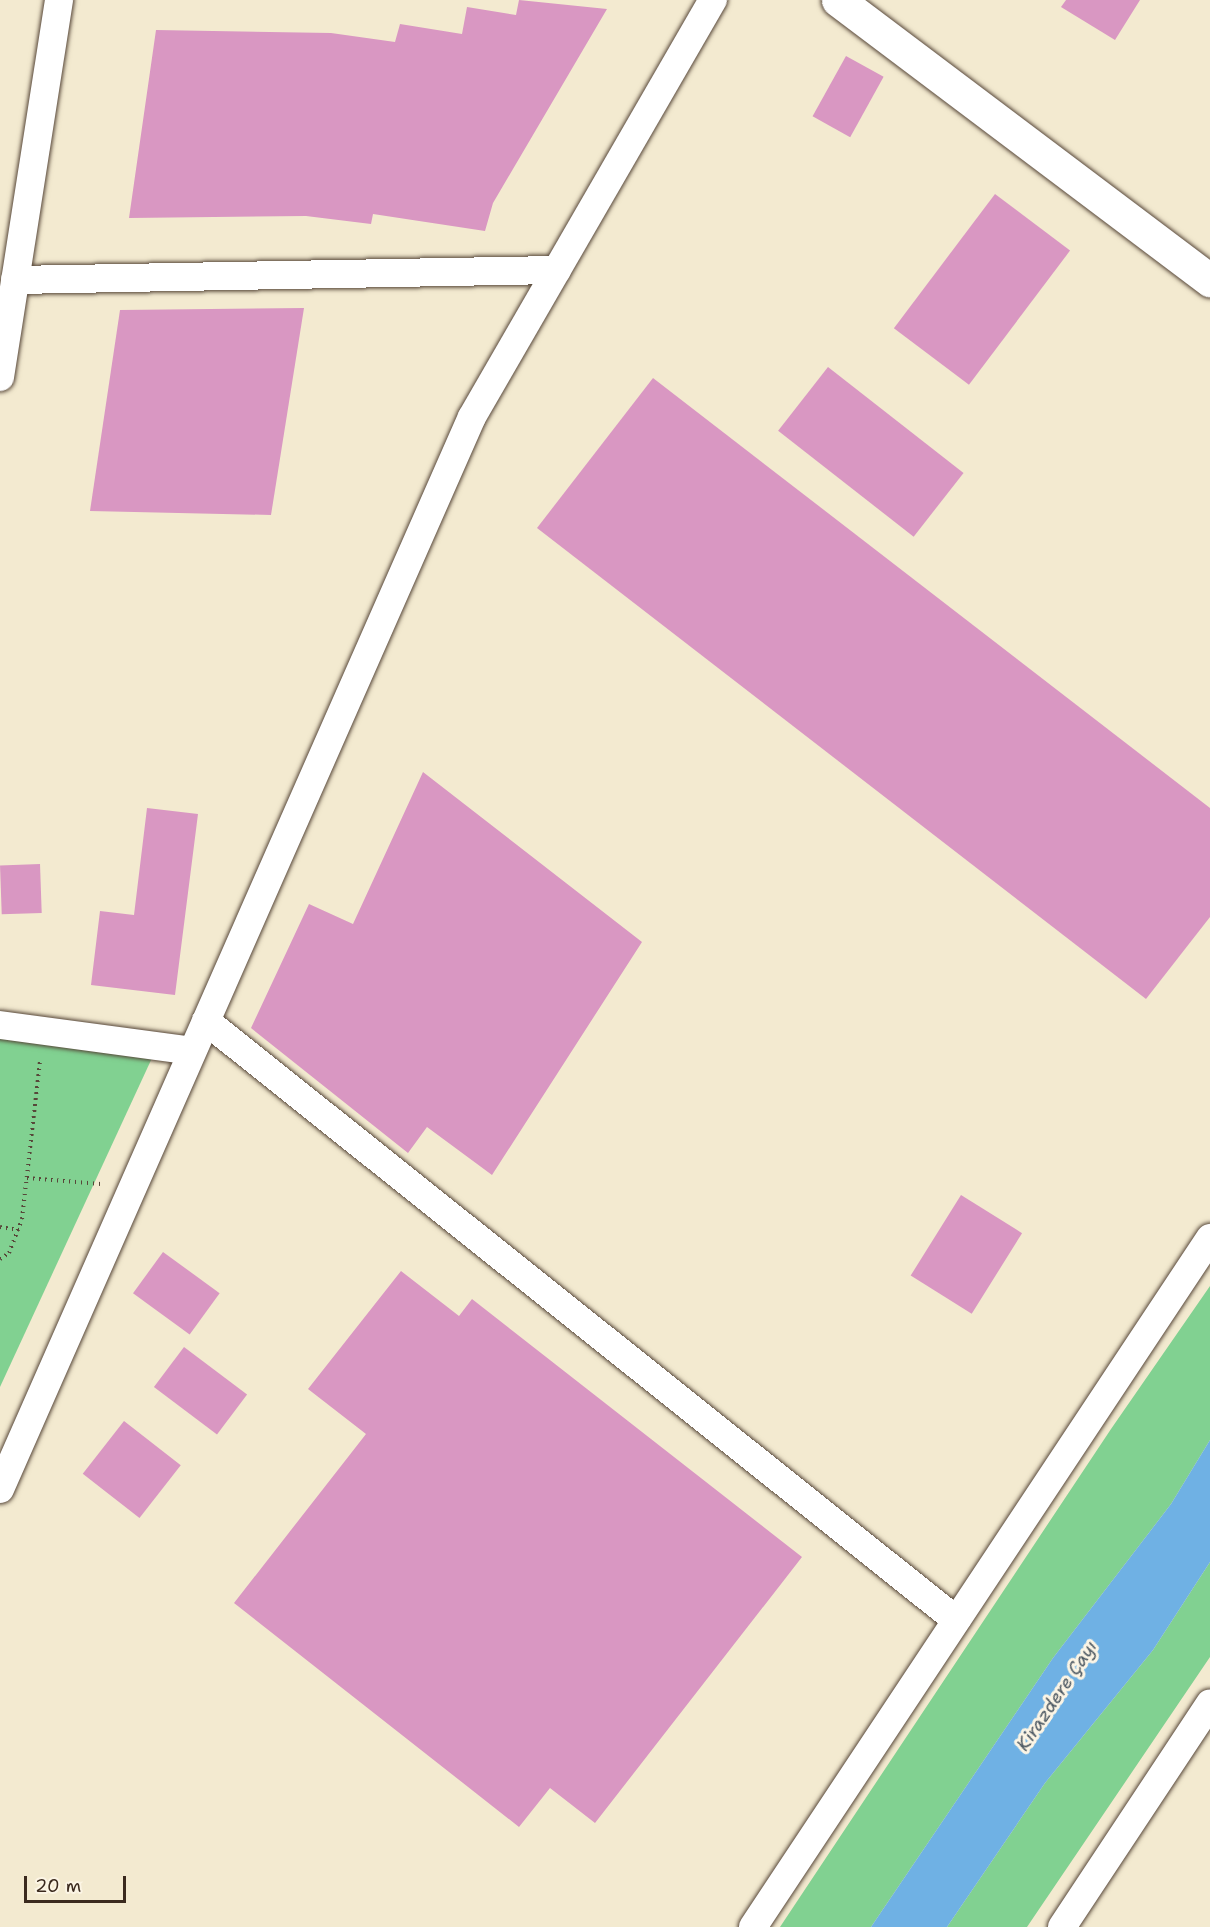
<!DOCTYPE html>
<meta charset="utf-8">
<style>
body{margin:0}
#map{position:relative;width:1210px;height:1927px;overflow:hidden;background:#f3ead0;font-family:"Shantell Sans",sans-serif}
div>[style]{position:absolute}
.green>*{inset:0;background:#81d191}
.water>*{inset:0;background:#6fb1e4}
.building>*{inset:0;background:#d997c2;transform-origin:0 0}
.path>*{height:4px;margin-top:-2px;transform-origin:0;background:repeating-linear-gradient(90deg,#574739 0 1.5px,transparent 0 6px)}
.roads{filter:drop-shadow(0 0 2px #574739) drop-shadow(0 0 2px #574739)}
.street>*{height:28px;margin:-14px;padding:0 14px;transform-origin:14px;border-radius:14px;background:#fff}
.secondary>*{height:33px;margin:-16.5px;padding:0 16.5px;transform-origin:16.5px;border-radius:16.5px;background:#fff}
span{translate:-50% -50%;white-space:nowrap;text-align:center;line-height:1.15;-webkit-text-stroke:6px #fcf5e5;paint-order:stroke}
.water-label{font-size:18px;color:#4d5963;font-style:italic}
.scale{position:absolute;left:24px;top:1876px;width:102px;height:27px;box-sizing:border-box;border:3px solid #3b2a1e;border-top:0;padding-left:8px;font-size:18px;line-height:21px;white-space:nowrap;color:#3b2a1e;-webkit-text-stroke:4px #fcf5e5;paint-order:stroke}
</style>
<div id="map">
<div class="green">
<i style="clip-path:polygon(0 1037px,152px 1058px,0 1387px)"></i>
<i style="clip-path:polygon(1210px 1286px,1210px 1440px,1171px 1504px,1053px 1658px,871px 1927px,780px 1927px,1111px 1429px)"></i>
<i style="clip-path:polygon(1210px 1562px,1210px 1657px,1027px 1927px,947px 1927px,1045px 1783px,1153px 1650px)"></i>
</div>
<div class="water">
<i style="clip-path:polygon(1210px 1440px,1210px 1562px,1153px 1650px,1045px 1783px,947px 1927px,871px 1927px,1053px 1658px,1171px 1504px)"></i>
</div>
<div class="building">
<i style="clip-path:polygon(519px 0,607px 9px,493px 203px,485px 231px,373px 214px,371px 224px,306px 216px,129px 218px,156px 30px,331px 33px,395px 42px,400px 24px,462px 34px,467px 7px,516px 15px)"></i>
<i style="clip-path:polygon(1066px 0,1140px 0,1115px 40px,1061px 7px)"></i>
<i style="left:846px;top:56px;width:43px;height:69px;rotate:29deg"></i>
<i style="left:995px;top:194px;width:94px;height:168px;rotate:37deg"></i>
<i style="clip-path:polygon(304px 308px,271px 515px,90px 511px,120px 310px)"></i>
<i style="left:828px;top:367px;width:172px;height:81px;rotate:38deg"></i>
<i style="clip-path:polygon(653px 378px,1210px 808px,1210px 917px,1146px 999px,537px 528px)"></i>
<i style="clip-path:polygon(423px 772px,642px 942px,492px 1175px,427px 1127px,408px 1153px,251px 1028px,309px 904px,353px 924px)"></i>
<i style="clip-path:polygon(147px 808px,198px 814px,175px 995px,91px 985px,100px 911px,134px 915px)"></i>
<i style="left:40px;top:864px;width:49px;height:40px;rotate:88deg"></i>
<i style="left:961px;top:1195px;width:72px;height:95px;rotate:32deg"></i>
<i style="left:163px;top:1252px;width:70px;height:51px;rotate:36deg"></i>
<i style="clip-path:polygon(401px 1271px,459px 1316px,472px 1299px,802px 1557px,595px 1823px,550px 1788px,519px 1827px,234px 1603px,366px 1434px,308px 1389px)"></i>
<i style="left:184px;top:1347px;width:79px;height:50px;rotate:37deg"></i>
<i style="left:124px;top:1421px;width:72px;height:67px;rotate:38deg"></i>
</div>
<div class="path">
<i style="left:27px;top:1178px;width:74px;rotate:4.6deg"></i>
<i style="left:0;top:1227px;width:19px;rotate:9deg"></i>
<i style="left:0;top:1259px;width:11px;rotate:-34deg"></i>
<i style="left:9px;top:1253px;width:36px;rotate:-69deg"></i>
<i style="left:22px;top:1219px;width:159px;rotate:-83.5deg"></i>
</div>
<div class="roads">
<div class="street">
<i style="left:15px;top:280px;width:542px;rotate:-1.06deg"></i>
<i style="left:0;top:377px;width:382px;rotate:-81.1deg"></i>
<i style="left:206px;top:1021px;width:960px;rotate:38.61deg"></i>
<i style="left:0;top:1025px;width:194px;rotate:7.7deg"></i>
<i style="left:0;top:1489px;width:1171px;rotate:-66.24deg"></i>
<i style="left:472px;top:417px;width:482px;rotate:-60deg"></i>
<i style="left:753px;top:1927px;width:827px;rotate:-56.44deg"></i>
<i style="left:1062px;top:1927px;width:268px;rotate:-56.5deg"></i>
</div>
<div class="secondary">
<i style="left:838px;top:0;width:466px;rotate:37deg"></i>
</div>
</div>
<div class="water-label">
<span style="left:1057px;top:1696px;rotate:-56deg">Kirazdere Çayı</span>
</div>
<div class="scale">20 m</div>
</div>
